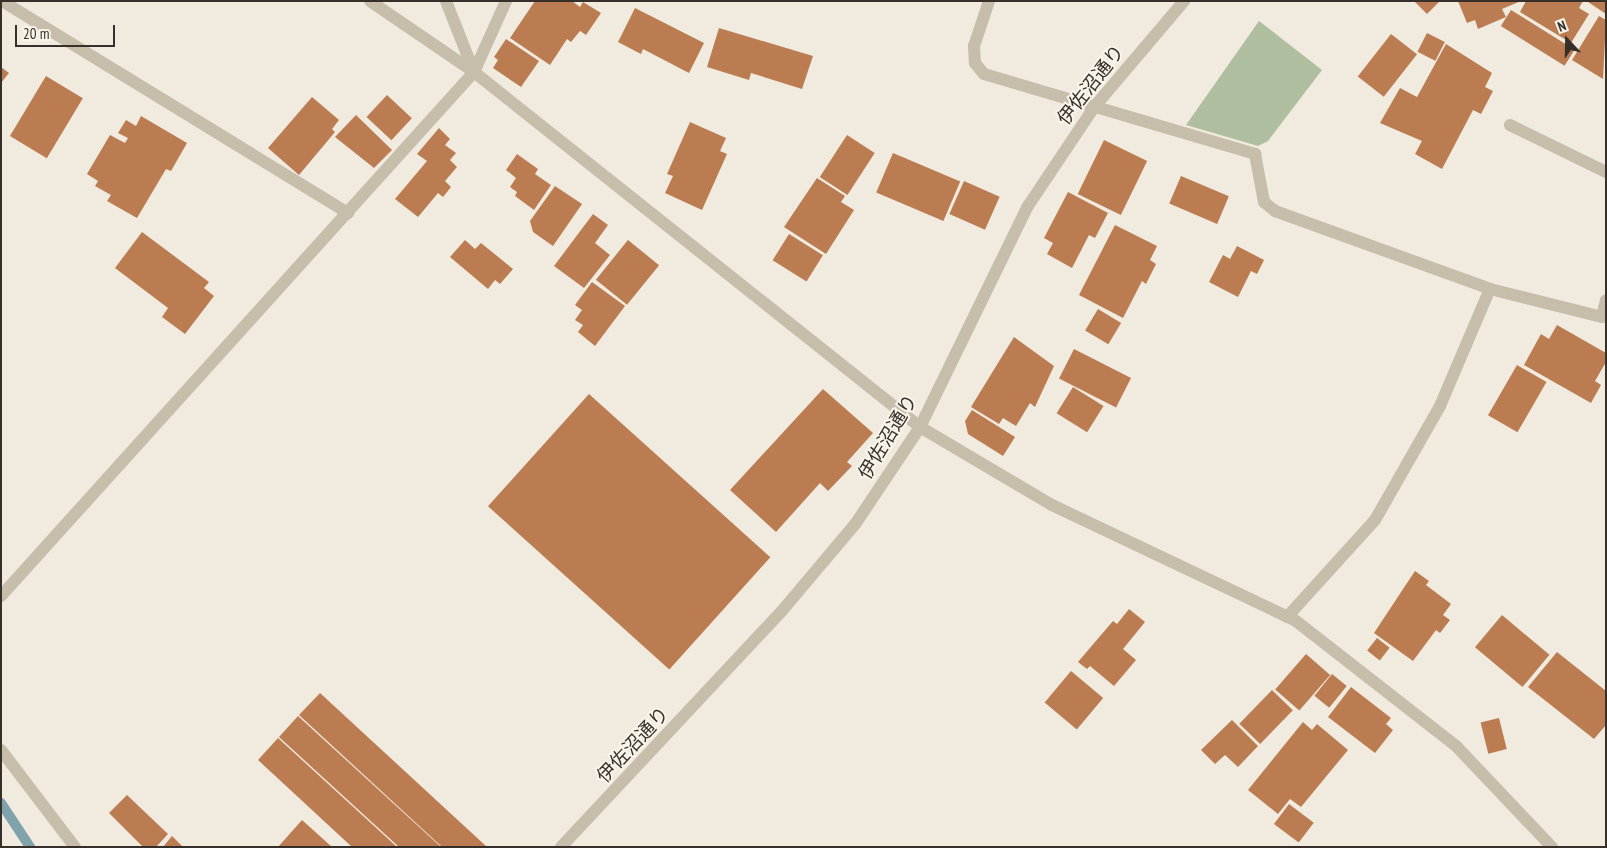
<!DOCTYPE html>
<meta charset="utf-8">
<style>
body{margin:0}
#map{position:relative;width:1607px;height:848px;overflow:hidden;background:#f0ebde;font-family:"PT Sans Narrow","Noto Sans JP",sans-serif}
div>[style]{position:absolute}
.green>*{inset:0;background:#afbe9f}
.stream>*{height:10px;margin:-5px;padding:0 5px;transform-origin:5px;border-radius:5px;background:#80a2ab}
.building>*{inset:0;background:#bb7c52;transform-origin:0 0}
.minor>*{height:12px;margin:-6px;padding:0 6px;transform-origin:6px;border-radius:6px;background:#c7bdab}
span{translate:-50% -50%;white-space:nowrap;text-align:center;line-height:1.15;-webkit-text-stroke:4px #f8f4ea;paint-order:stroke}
.street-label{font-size:19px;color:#362f2a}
.frame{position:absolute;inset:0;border:2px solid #362f2a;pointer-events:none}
.north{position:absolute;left:1542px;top:15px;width:50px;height:50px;-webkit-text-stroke:4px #f8f4ea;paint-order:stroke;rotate:339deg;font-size:14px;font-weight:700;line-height:20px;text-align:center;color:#362f2a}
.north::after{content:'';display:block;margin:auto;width:18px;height:22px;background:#362f2a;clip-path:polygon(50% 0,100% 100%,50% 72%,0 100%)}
.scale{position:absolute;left:15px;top:25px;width:100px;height:22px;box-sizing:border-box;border:2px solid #362f2a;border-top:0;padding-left:6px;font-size:15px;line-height:18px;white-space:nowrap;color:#362f2a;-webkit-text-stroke:4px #f8f4ea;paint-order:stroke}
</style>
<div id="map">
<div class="green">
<i style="clip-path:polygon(1259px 21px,1322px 70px,1268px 141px,1258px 146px,1186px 125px)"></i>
</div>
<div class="stream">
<i style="left:1px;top:803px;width:53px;rotate:56.6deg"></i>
</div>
<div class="building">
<i style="clip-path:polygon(535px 1px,572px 1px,580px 7px,583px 2px,601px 13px,586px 35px,580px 31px,571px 42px,567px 39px,550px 65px,510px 38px)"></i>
<i style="clip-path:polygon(1414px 1px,1440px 1px,1427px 14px)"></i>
<i style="clip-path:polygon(1458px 1px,1521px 1px,1502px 9px,1506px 17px,1478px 29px,1475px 20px,1467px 23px)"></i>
<i style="clip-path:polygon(1526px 1px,1583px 1px,1579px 8px,1589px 14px,1571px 43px,1520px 12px)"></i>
<i style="clip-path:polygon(1589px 1px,1606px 1px,1606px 14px,1588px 2px)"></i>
<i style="clip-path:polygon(635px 8px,704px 43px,689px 73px,643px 49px,641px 54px,618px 42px)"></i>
<i style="left:1511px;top:10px;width:75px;height:19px;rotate:32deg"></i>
<i style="clip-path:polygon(1599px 16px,1606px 20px,1603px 79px,1572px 60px)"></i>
<i style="clip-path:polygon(719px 28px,813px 56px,802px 89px,751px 73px,749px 80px,707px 67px)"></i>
<i style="left:1427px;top:33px;width:20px;height:21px;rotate:27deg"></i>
<i style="left:1391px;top:34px;width:33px;height:54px;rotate:38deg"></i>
<i style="clip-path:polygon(506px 39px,539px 61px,521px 87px,493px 68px,498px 60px,494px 57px)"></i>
<i style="clip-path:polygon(1446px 44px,1492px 73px,1485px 87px,1493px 91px,1481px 114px,1473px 110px,1442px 169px,1415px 154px,1422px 141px,1380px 123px,1400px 88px,1417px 97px)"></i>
<i style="clip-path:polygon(1px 67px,9px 73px,1px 83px)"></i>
<i style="left:46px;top:76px;width:43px;height:70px;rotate:31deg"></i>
<i style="left:387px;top:95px;width:34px;height:30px;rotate:43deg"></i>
<i style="clip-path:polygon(312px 97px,339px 120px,332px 129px,335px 132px,299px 175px,268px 148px)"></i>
<i style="clip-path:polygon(356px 115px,392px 150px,374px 168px,335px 137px)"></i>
<i style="clip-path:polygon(141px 116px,187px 143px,171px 171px,166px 169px,137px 218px,107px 201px,111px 195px,95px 186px,98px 181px,87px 174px,110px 135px,125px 143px,128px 138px,118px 133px,126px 120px,136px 126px)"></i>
<i style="clip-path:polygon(690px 122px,726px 138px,720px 151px,727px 154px,702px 210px,665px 193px,673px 176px,667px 174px)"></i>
<i style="clip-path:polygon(439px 128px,450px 139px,445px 145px,456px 153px,450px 160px,457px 167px,445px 181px,451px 187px,443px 197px,438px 193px,418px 217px,395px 199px,427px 161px,417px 154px)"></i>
<i style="left:847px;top:135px;width:33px;height:50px;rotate:33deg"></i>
<i style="left:1104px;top:140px;width:48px;height:60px;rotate:26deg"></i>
<i style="left:893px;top:153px;width:73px;height:43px;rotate:23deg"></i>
<i style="clip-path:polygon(517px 154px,538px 169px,535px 174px,551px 185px,534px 210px,515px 196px,517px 192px,510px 187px,516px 178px,506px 170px)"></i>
<i style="left:1181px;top:176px;width:52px;height:30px;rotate:23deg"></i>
<i style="clip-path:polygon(817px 178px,845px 196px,841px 202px,854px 210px,826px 254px,784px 227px)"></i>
<i style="left:964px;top:181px;width:39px;height:36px;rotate:24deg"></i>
<i style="clip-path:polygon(555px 186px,582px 204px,553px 246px,533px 232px,530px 221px)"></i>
<i style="clip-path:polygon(1068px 192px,1108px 213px,1095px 238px,1089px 235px,1072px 268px,1047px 254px,1053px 243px,1044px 238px)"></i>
<i style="clip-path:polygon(593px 214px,608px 225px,595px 243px,610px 255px,584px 288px,554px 266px)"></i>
<i style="clip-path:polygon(1115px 225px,1157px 246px,1150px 260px,1156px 264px,1146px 284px,1142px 281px,1123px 318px,1079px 295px)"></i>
<i style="clip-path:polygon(142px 232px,209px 282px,204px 288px,214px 296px,185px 334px,162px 317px,168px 308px,115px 268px)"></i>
<i style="left:789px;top:234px;width:40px;height:31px;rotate:32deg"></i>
<i style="clip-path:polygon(465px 240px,475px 249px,481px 243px,513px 269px,500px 284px,495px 280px,488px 289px,450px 257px)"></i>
<i style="left:628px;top:240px;width:40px;height:51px;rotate:39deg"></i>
<i style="clip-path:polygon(1237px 246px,1264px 260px,1257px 274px,1251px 271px,1238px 297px,1209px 282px,1223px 255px,1230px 259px)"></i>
<i style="clip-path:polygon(592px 282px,625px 306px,595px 346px,578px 332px,583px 325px,575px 320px,582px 310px,575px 305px)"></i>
<i style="left:1098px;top:309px;width:27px;height:25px;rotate:31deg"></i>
<i style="clip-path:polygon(1557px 325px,1606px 353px,1606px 362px,1595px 381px,1601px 385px,1591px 403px,1524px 365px,1541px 334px,1549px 339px)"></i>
<i style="clip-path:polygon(1014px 337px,1054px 366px,1035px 407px,1030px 403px,1016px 426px,1003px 418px,999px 424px,971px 407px)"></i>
<i style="left:1074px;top:349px;width:64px;height:33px;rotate:27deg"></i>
<i style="left:1517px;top:365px;width:34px;height:58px;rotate:30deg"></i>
<i style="left:1073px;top:387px;width:36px;height:31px;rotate:32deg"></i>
<i style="clip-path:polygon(823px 389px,873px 433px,847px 462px,852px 466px,828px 491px,820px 483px,776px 532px,730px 490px)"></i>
<i style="left:589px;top:394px;width:244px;height:151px;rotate:42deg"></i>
<i style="clip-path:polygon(972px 410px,1015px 437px,1003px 456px,968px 434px,965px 421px)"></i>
<i style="clip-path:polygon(1415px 571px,1429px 581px,1426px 585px,1451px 604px,1443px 615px,1450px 620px,1440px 633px,1436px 630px,1413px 661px,1374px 633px)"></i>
<i style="clip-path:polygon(1129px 609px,1145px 622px,1123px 649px,1136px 660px,1114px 686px,1090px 666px,1087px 669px,1078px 662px,1113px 621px,1117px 624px)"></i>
<i style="left:1502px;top:615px;width:62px;height:42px;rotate:40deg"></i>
<i style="left:1377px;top:638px;width:16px;height:16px;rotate:38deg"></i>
<i style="clip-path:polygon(1557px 652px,1606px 691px,1606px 725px,1594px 739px,1528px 687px)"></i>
<i style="left:1306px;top:654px;width:32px;height:47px;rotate:41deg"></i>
<i style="left:1071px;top:671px;width:42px;height:41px;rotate:40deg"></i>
<i style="left:1332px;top:674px;width:19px;height:28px;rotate:39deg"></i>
<i style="clip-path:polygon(1351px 687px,1391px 718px,1386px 724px,1393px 730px,1375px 753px,1328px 717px)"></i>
<i style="left:1272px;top:690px;width:29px;height:47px;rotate:44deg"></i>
<i style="clip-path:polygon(320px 693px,487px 847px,442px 847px,299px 715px)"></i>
<i style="clip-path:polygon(298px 716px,441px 847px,399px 847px,279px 737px)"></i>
<i style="left:1499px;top:718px;width:32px;height:19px;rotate:76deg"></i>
<i style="clip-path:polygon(1232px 720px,1258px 746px,1238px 767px,1225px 755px,1215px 764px,1201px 750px)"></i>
<i style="clip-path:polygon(1303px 722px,1312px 730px,1317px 724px,1348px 750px,1301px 807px,1290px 799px,1278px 814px,1248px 790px)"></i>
<i style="clip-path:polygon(278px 738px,397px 847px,352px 847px,258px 760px)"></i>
<i style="clip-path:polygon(127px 795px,168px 834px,156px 847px,143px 847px,109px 813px)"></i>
<i style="left:1289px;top:804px;width:31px;height:25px;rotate:37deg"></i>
<i style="clip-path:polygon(302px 820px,332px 847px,278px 847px)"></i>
<i style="clip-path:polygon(172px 836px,183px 847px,163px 847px)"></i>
</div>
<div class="minor">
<i style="left:2px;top:1px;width:406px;rotate:31.5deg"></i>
<i style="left:370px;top:1px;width:126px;rotate:34.3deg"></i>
<i style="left:474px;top:72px;width:570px;rotate:38.52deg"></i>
<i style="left:920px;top:427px;width:153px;rotate:30.6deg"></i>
<i style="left:1052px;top:505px;width:270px;rotate:25.4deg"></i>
<i style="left:1296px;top:621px;width:204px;rotate:38deg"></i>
<i style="left:1457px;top:747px;width:138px;rotate:46.5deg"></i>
<i style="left:446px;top:1px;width:76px;rotate:68.5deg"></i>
<i style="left:989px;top:1px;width:47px;rotate:108.4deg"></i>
<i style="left:974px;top:46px;width:17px;rotate:87deg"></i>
<i style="left:975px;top:63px;width:14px;rotate:51deg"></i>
<i style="left:984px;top:74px;width:283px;rotate:16.4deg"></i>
<i style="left:1255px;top:154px;width:49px;rotate:79.4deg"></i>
<i style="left:1264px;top:202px;width:14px;rotate:39deg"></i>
<i style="left:1275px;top:211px;width:229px;rotate:19.9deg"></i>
<i style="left:1510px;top:125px;width:107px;rotate:26.1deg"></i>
<i style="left:1px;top:596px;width:706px;rotate:-47.93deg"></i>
<i style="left:474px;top:72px;width:78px;rotate:-65.7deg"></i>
<i style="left:1287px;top:617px;width:131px;rotate:-47.8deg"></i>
<i style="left:1375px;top:520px;width:131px;rotate:-60.3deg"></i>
<i style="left:1440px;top:406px;width:127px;rotate:-66.9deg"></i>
<i style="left:1490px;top:289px;width:115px;rotate:14deg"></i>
<i style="left:1602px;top:317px;width:17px;rotate:-77deg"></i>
<i style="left:1px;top:750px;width:122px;rotate:52.7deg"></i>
<i style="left:561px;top:847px;width:322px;rotate:-46.9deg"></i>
<i style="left:781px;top:612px;width:116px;rotate:-49.9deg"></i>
<i style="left:856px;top:523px;width:115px;rotate:-56.3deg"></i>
<i style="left:920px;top:427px;width:246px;rotate:-64deg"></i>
<i style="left:1028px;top:206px;width:120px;rotate:-56.2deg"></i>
<i style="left:1095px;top:106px;width:138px;rotate:-49.7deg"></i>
</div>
<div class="street-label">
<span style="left:1091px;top:85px;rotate:-52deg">伊佐沼通り</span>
<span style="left:888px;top:437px;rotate:-59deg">伊佐沼通り</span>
<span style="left:633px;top:745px;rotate:-47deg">伊佐沼通り</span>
</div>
<div class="frame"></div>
<div class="north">N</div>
<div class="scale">20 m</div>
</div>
